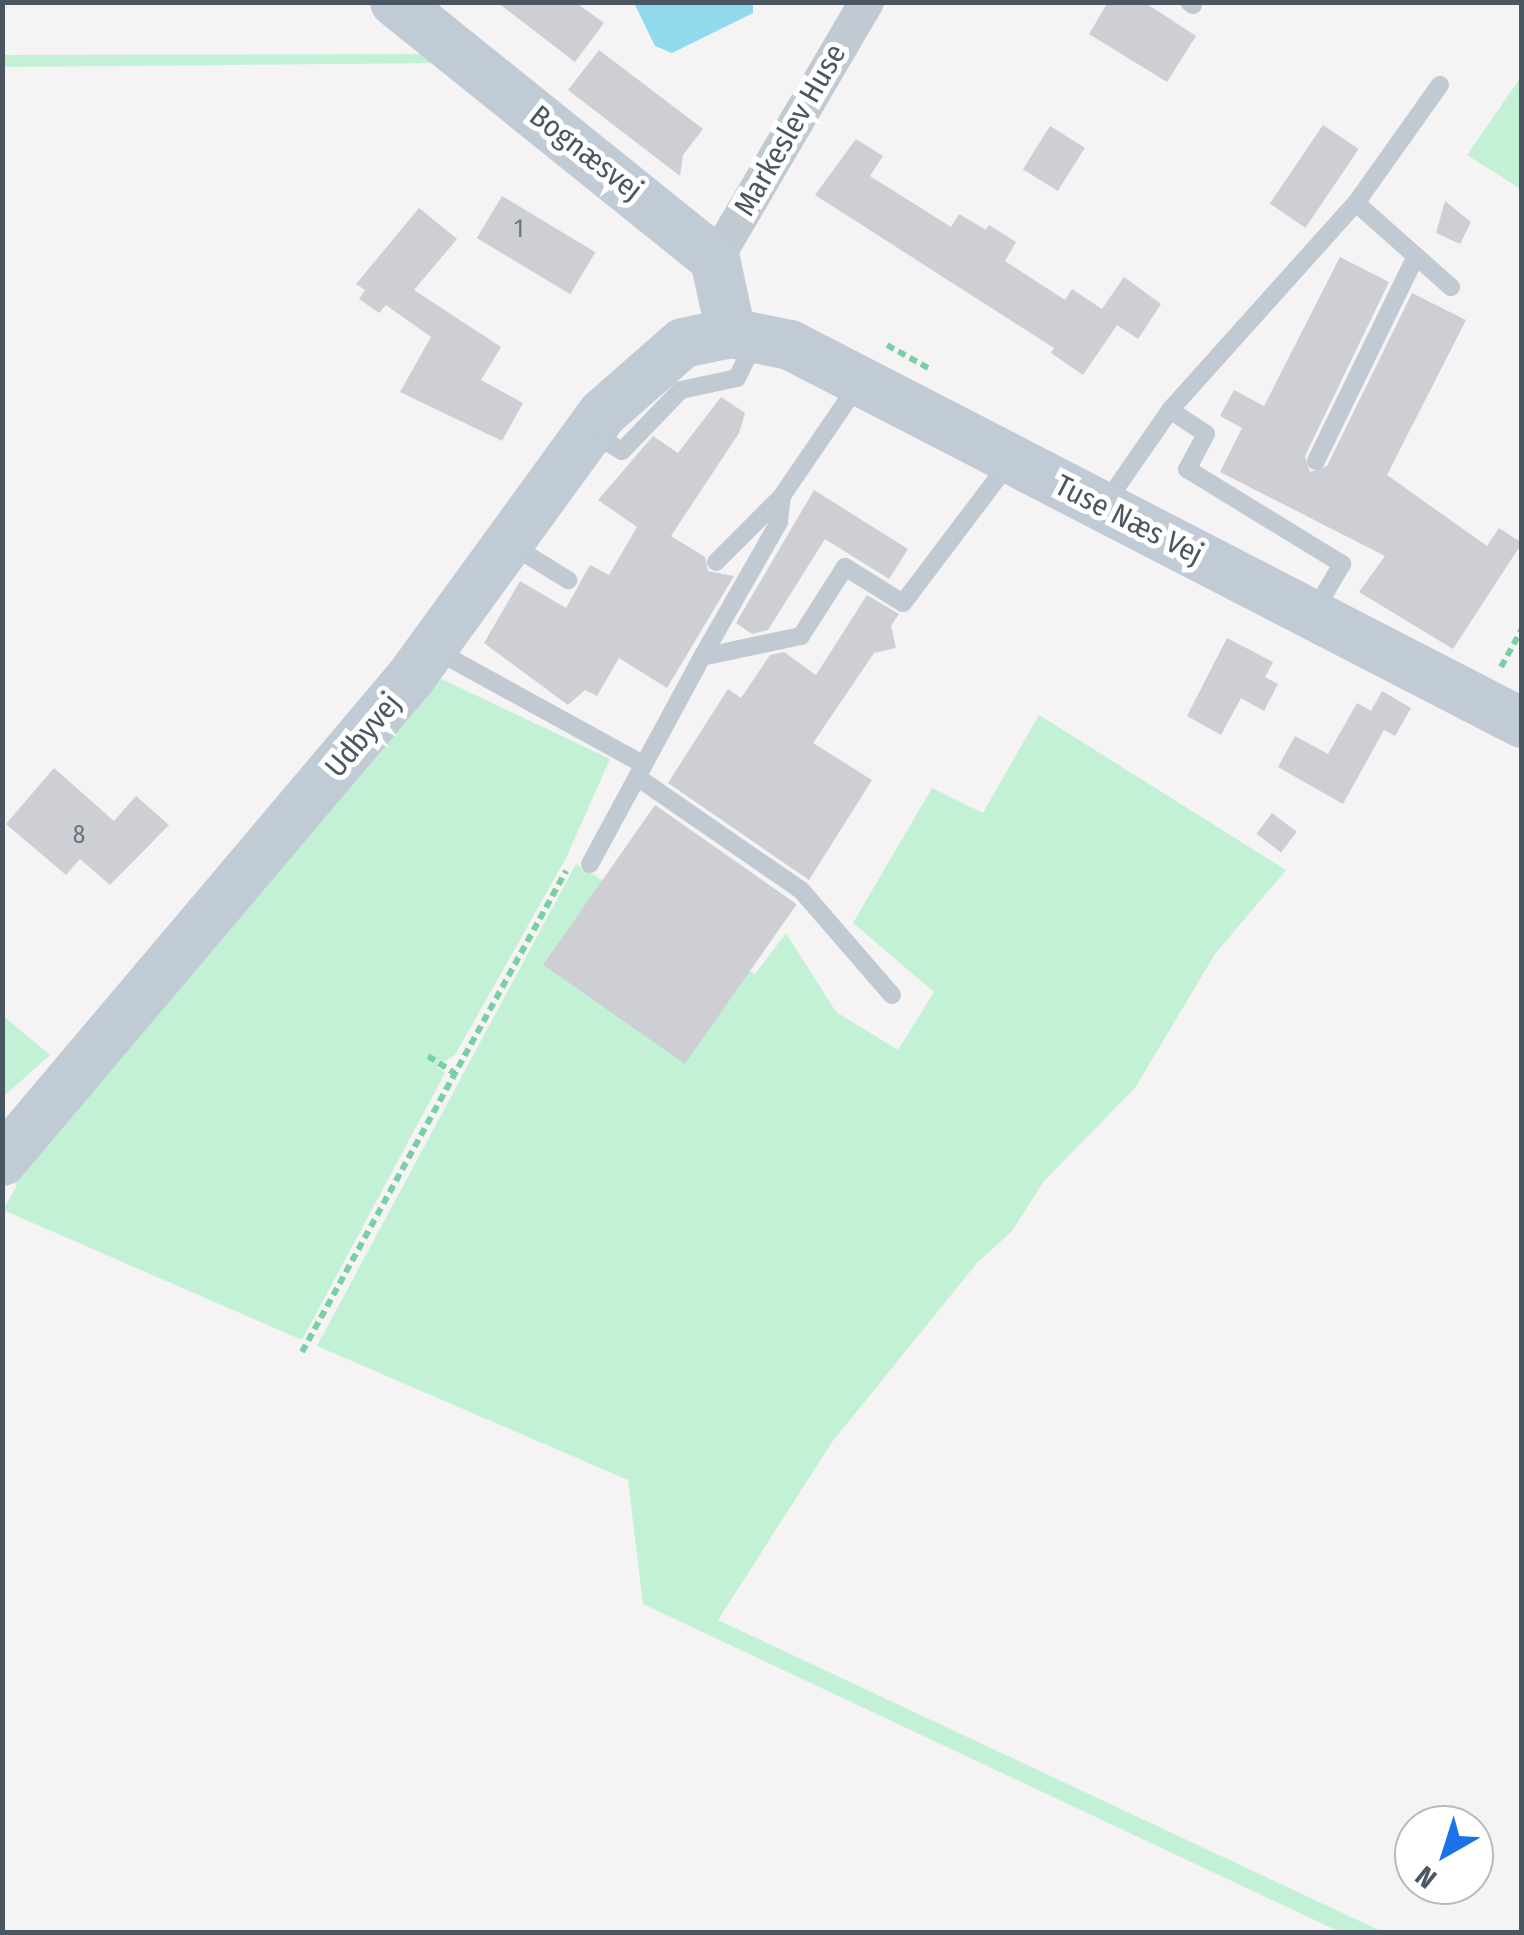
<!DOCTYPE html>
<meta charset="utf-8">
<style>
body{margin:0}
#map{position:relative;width:1524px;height:1935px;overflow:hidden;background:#f5f3f3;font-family:"Fira Sans Condensed",sans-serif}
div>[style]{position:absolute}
.green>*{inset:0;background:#c3f1d5}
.water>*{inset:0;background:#90daee}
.building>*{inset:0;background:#cdcfd5;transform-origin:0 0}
.path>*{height:6px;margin-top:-3px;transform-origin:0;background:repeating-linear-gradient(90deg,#7ad0a6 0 8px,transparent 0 13px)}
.lane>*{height:18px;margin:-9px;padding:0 9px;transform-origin:9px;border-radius:9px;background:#c1cad2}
.street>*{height:35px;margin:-17.5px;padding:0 17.5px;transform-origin:17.5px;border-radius:17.5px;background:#c1cad2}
.secondary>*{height:50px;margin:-25px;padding:0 25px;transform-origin:25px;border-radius:25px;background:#c1cbd6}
span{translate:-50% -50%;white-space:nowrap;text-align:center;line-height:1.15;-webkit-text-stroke:10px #fff;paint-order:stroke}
.number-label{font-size:25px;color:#6b747e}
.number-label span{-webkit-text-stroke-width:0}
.street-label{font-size:30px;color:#4a5661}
.frame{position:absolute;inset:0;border:5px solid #4a5661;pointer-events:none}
.north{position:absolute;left:1394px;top:1805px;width:100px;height:100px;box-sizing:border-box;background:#fff;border:2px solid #b7bbc0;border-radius:50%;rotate:219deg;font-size:28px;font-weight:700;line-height:40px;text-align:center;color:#4a5661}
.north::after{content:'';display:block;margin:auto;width:35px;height:45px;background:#1a73e8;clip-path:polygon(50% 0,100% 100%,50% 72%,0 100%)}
</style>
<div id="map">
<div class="green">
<i style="clip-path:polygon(426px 54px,439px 63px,3px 67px,2px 55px)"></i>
<i style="clip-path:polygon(1521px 77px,1521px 189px,1467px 155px)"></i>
<i style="clip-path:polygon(433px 675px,610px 759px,566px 858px,455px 1055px,436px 1066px,445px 1073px,302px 1340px,3px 1210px,17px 1185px,8px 1179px)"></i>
<i style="clip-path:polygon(1039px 715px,1286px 870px,1215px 954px,1135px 1088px,1044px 1181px,1012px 1231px,977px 1263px,832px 1442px,718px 1620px,1383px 1932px,1340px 1932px,643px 1604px,628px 1480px,317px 1346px,576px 864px,755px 974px,786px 933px,836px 1012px,898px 1050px,934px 992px,853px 923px,932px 788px,983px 813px)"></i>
<i style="clip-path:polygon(2px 1015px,50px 1055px,3px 1097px,2px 1097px)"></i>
</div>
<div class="water">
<i style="clip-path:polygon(634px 3px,753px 3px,753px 13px,672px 53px,655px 46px)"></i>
</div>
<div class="building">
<i style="clip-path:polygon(497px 2px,575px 2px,604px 23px,575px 62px)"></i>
<i style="clip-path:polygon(1108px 2px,1144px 2px,1196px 36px,1167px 82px,1089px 34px)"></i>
<i style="clip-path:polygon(599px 50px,703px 129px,683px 155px,680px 176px,568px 90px)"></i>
<i style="left:1323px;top:125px;width:43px;height:95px;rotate:34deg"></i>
<i style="left:1050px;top:126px;width:41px;height:51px;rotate:32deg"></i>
<i style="clip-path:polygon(856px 139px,883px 156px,870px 176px,951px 227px,959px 214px,986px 230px,989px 225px,1016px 242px,1005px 261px,1065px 300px,1072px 289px,1102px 309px,1124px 277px,1161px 304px,1138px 339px,1117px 325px,1083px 375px,1051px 353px,1054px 348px,815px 195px)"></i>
<i style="left:502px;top:196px;width:109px;height:49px;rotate:31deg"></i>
<i style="clip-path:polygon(1445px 201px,1471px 222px,1460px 244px,1436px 233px)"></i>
<i style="clip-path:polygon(419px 208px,457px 239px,414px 290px,501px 347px,481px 380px,523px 403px,502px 441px,400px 392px,431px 337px,386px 305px,379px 313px,359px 299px,365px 290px,356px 284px)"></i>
<i style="clip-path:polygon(1340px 257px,1389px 282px,1305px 456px,1310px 472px,1327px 466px,1412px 293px,1466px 320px,1387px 475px,1487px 546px,1499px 528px,1522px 543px,1453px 649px,1359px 592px,1385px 556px,1220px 472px,1242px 428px,1220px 416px,1234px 390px,1264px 406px)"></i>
<i style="clip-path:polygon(721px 397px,745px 413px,739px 433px,671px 536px,705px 557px,708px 571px,734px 576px,667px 688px,619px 658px,597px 696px,585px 690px,568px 705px,484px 643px,520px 581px,566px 608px,590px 565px,609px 575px,637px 527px,598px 500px,653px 436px,678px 453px)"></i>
<i style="clip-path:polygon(814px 490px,908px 549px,889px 579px,825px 539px,768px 630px,752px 634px,736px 623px)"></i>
<i style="clip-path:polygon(867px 595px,899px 614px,891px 626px,896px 648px,874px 653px,813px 743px,872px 780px,809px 880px,668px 783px,728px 689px,741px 698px,770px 655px,784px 652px,816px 675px)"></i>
<i style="clip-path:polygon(1227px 638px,1273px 662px,1265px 677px,1278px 684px,1264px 711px,1241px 698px,1221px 735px,1187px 716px)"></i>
<i style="clip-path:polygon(1382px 691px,1411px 708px,1395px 736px,1384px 730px,1343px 804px,1278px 767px,1295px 736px,1328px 754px,1357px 703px,1371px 711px)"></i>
<i style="clip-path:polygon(54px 768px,114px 821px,136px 796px,169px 825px,110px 885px,80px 859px,66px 875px,6px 824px)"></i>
<i style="left:655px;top:805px;width:173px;height:195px;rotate:35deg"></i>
<i style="left:1272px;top:813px;width:31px;height:26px;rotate:37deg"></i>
</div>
<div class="path">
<i style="left:887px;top:345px;width:51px;rotate:29.1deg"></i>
<i style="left:1501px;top:667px;width:43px;rotate:-61.1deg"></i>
<i style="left:428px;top:1056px;width:31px;rotate:33deg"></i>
<i style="left:302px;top:1352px;width:549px;rotate:-61.24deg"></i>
</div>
<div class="lane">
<i style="left:1189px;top:2px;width:5px;rotate:37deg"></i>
<i style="left:1356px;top:203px;width:145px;rotate:-54.6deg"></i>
<i style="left:859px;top:383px;width:137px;rotate:124.3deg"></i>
<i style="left:782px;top:496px;width:26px;rotate:97deg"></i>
<i style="left:779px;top:522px;width:155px;rotate:119.7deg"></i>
<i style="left:702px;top:657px;width:101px;rotate:-12deg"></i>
<i style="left:801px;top:636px;width:82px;rotate:-57.5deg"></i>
<i style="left:845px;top:567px;width:68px;rotate:31.8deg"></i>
<i style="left:903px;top:603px;width:179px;rotate:-52.9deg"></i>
<i style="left:1170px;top:410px;width:278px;rotate:-48.1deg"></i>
<i style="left:1356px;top:203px;width:127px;rotate:41.5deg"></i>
<i style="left:593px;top:433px;width:34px;rotate:32deg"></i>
<i style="left:622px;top:451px;width:85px;rotate:-46deg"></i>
<i style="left:681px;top:390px;width:57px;rotate:-12.1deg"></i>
<i style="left:737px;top:378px;width:39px;rotate:-64deg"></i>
<i style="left:1316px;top:461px;width:228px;rotate:-64deg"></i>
<i style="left:1105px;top:504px;width:114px;rotate:-55.3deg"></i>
<i style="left:1170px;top:410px;width:43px;rotate:33.7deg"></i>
<i style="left:1206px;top:434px;width:40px;rotate:118deg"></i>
<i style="left:1187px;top:469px;width:182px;rotate:31.5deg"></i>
<i style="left:1342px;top:564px;width:53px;rotate:120.4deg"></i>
<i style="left:513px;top:546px;width:65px;rotate:31.7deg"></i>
<i style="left:716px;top:562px;width:93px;rotate:-45deg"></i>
<i style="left:437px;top:651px;width:236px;rotate:28.8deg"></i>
<i style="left:702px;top:657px;width:136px;rotate:118.4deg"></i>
<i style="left:637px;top:777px;width:199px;rotate:34.6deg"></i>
<i style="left:801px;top:890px;width:139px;rotate:49.1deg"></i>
<i style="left:590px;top:864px;width:99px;rotate:-61.6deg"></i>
</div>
<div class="street">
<i style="left:715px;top:259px;width:298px;rotate:-59.6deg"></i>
</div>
<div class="secondary">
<i style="left:395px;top:2px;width:410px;rotate:38.8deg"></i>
<i style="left:715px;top:259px;width:76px;rotate:77.8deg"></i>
<i style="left:2px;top:1161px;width:634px;rotate:-49.8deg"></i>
<i style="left:411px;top:677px;width:326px;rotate:-54deg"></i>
<i style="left:603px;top:413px;width:106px;rotate:-41.2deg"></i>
<i style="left:683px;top:343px;width:49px;rotate:-11.8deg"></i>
<i style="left:731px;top:333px;width:60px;rotate:11.5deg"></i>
<i style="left:790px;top:345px;width:824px;rotate:27.31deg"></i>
</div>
<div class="number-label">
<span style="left:519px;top:229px">1</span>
<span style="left:79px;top:835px">8</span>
</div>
<div class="street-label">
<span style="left:790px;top:130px;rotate:-60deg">Markeslev Huse</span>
<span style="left:586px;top:153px;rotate:38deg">Bognæsvej</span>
<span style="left:1129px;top:520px;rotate:27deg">Tuse Næs Vej</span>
<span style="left:363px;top:735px;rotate:-50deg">Udbyvej</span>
</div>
<div class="frame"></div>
<div class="north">N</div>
</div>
